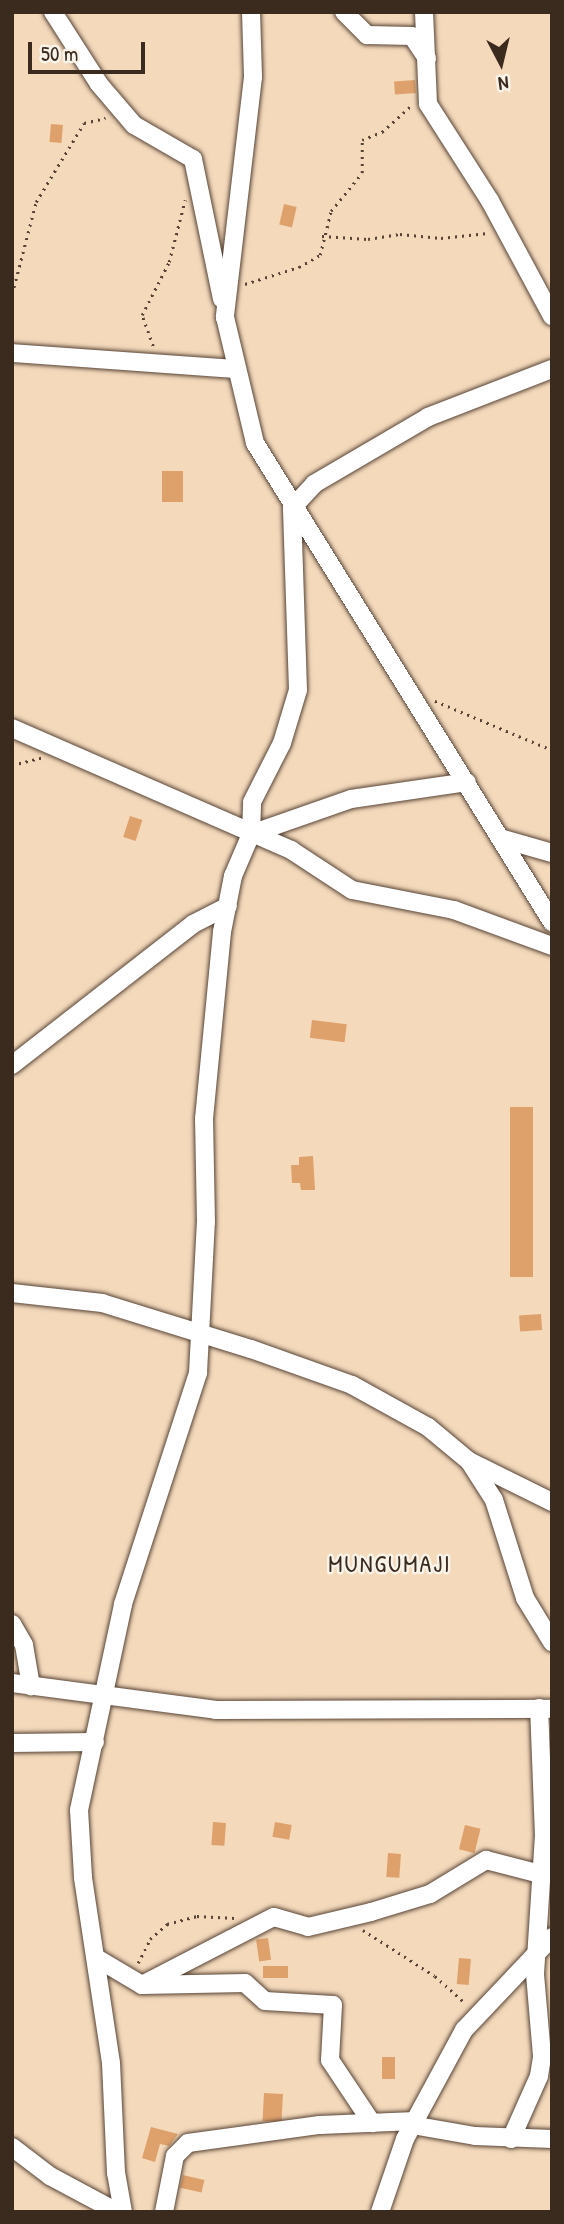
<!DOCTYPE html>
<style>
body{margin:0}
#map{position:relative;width:564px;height:2224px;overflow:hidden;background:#f4d9bb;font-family:"Patrick Hand",sans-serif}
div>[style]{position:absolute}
.building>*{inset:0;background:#dea16b;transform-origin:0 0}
.path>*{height:2.5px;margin-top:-1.25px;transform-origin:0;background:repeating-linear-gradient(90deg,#574436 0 2px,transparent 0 7px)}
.roads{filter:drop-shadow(0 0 2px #574436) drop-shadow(0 0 2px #574436)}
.minor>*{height:18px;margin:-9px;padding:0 9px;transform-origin:9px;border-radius:9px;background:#fff}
span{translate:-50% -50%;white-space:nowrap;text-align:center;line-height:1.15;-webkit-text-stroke:5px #f7f3e8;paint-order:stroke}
.quarter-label{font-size:24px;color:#3b2a1e;letter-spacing:2px}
.frame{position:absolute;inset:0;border:14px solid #3b2a1e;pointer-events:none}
.north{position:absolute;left:466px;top:28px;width:70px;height:70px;-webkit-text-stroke:5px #f7f3e8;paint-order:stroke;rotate:173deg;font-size:19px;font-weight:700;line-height:28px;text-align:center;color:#3b2a1e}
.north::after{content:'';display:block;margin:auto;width:24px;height:32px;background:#3b2a1e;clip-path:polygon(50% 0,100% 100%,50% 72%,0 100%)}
.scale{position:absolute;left:28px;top:42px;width:117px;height:32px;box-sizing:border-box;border:4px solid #3b2a1e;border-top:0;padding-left:9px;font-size:21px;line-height:24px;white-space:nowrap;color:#3b2a1e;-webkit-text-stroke:5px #f7f3e8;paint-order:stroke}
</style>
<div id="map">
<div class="building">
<i style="left:415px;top:80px;width:13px;height:21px;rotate:86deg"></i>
<i style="left:51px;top:124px;width:12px;height:18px;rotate:5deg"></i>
<i style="left:284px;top:204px;width:13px;height:21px;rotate:13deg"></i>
<i style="left:162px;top:471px;width:21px;height:31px"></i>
<i style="left:130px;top:816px;width:13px;height:22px;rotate:18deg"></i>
<i style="left:312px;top:1020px;width:35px;height:18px;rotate:7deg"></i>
<i style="left:510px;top:1107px;width:23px;height:170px"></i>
<i style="clip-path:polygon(313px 1156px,315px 1190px,301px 1190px,300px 1183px,292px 1183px,291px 1165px,299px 1165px,299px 1157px)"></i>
<i style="left:541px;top:1314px;width:16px;height:22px;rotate:86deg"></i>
<i style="left:213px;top:1822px;width:13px;height:23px;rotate:4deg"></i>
<i style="left:275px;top:1822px;width:17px;height:15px;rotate:10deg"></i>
<i style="left:465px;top:1825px;width:16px;height:25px;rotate:14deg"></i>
<i style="left:388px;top:1853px;width:13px;height:24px;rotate:4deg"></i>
<i style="left:268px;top:1938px;width:22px;height:12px;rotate:82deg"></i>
<i style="left:459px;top:1958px;width:12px;height:26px;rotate:5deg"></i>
<i style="left:263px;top:1966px;width:25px;height:12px"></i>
<i style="left:382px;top:2057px;width:13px;height:22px"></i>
<i style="left:264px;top:2093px;width:19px;height:28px;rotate:3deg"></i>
<i style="clip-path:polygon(151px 2127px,178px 2134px,169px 2146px,160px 2144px,155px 2162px,142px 2158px)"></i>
<i style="left:183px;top:2175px;width:22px;height:13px;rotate:13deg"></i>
</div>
<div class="path">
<i style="left:322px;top:236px;width:46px;rotate:3.7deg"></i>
<i style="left:368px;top:239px;width:32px;rotate:-9deg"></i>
<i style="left:400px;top:234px;width:41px;rotate:5.6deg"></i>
<i style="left:441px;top:238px;width:47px;rotate:-6.1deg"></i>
<i style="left:245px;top:284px;width:57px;rotate:-17.5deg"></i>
<i style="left:299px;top:267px;width:24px;rotate:-30deg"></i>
<i style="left:320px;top:255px;width:45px;rotate:-76deg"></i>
<i style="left:331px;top:211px;width:49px;rotate:-50.8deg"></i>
<i style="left:362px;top:173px;width:33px;rotate:-90deg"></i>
<i style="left:362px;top:140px;width:22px;rotate:-22deg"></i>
<i style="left:382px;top:132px;width:40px;rotate:-42deg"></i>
<i style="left:12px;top:294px;width:95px;rotate:-75.4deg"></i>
<i style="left:36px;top:202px;width:92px;rotate:-58.7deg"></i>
<i style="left:84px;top:123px;width:22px;rotate:-13deg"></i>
<i style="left:153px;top:346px;width:33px;rotate:-110deg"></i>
<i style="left:142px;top:315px;width:59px;rotate:-63deg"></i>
<i style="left:169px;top:262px;width:64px;rotate:-75.5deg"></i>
<i style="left:435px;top:701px;width:127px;rotate:22.7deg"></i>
<i style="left:12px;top:765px;width:30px;rotate:-14deg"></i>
<i style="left:363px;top:1930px;width:85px;rotate:32.6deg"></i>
<i style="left:435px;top:1976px;width:40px;rotate:42deg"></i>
<i style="left:138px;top:1963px;width:27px;rotate:-63deg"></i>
<i style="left:150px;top:1939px;width:23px;rotate:-41deg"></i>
<i style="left:167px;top:1924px;width:31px;rotate:-15deg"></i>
<i style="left:197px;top:1916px;width:38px;rotate:3deg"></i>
</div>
<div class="roads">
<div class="minor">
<i style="left:53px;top:12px;width:85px;rotate:57.4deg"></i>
<i style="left:99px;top:84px;width:54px;rotate:49.5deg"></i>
<i style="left:134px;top:125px;width:68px;rotate:30deg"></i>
<i style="left:193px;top:159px;width:143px;rotate:78.3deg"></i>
<i style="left:251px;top:12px;width:65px;rotate:88.2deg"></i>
<i style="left:253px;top:77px;width:242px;rotate:96.7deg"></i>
<i style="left:225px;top:317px;width:130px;rotate:76.6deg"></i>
<i style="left:255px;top:443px;width:564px;rotate:58.2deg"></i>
<i style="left:344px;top:12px;width:33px;rotate:45deg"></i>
<i style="left:367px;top:35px;width:45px;rotate:1.3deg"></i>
<i style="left:412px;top:36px;width:27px;rotate:56deg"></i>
<i style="left:424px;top:12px;width:92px;rotate:87.5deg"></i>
<i style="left:428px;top:104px;width:115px;rotate:57.4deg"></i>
<i style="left:490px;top:201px;width:131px;rotate:61.7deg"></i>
<i style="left:12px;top:353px;width:225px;rotate:4.1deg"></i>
<i style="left:12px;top:728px;width:305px;rotate:23.6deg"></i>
<i style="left:291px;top:850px;width:73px;rotate:33.3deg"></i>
<i style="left:352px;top:890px;width:104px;rotate:11.1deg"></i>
<i style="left:454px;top:910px;width:104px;rotate:20.2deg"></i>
<i style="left:251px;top:834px;width:106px;rotate:-19.3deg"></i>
<i style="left:351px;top:799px;width:117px;rotate:-8.3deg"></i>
<i style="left:503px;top:839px;width:51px;rotate:15.9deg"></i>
<i style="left:12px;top:1065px;width:229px;rotate:-37.9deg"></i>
<i style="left:193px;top:924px;width:39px;rotate:-27deg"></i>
<i style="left:12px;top:1293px;width:91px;rotate:6.3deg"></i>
<i style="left:102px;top:1303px;width:156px;rotate:17.2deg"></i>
<i style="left:251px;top:1349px;width:107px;rotate:19.6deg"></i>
<i style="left:352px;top:1385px;width:87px;rotate:28.9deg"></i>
<i style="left:428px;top:1427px;width:53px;rotate:39.7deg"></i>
<i style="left:469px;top:1461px;width:46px;rotate:57.3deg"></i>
<i style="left:494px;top:1500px;width:103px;rotate:72.4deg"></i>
<i style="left:525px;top:1598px;width:52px;rotate:58.5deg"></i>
<i style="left:469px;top:1461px;width:93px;rotate:26.3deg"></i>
<i style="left:12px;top:1624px;width:24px;rotate:60deg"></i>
<i style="left:24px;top:1645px;width:42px;rotate:80.3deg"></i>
<i style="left:12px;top:1683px;width:206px;rotate:7.5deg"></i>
<i style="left:216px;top:1710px;width:336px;rotate:-0.2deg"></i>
<i style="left:12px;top:1743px;width:83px;rotate:-0.7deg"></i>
<i style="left:98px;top:1959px;width:51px;rotate:30.6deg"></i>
<i style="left:142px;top:1985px;width:103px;rotate:-1.1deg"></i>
<i style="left:245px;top:1983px;width:27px;rotate:42deg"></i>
<i style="left:265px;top:2001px;width:68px;rotate:3.4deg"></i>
<i style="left:333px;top:2005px;width:55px;rotate:93.1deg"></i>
<i style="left:330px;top:2060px;width:76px;rotate:56.3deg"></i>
<i style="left:142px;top:1985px;width:148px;rotate:-27.3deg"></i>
<i style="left:274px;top:1917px;width:35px;rotate:16deg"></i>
<i style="left:308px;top:1927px;width:65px;rotate:-13.4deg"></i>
<i style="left:371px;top:1912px;width:62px;rotate:-17deg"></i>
<i style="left:430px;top:1894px;width:66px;rotate:-31.3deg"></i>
<i style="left:486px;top:1860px;width:60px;rotate:14.5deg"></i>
<i style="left:412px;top:2125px;width:64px;rotate:9.9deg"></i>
<i style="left:475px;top:2136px;width:77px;rotate:2.2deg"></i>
<i style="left:511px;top:2139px;width:69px;rotate:-66deg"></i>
<i style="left:539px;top:2076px;width:20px;rotate:-81deg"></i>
<i style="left:542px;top:2056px;width:82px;rotate:-94.9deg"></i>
<i style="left:535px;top:1974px;width:138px;rotate:-86.3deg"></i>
<i style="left:544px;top:1836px;width:128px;rotate:-92.2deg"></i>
<i style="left:12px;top:2147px;width:48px;rotate:37.3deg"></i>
<i style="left:50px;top:2176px;width:76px;rotate:28.2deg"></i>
<i style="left:123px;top:2212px;width:40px;rotate:-100deg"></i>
<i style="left:116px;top:2173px;width:110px;rotate:-92.6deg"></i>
<i style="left:111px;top:2063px;width:188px;rotate:-98.6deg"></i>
<i style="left:83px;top:1877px;width:67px;rotate:-93.4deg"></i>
<i style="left:79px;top:1810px;width:211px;rotate:-77.9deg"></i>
<i style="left:123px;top:1604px;width:243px;rotate:-72deg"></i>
<i style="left:198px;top:1373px;width:151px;rotate:-87deg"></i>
<i style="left:206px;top:1222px;width:103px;rotate:-91.1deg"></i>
<i style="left:204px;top:1119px;width:188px;rotate:-84.5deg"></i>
<i style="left:222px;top:932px;width:57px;rotate:-78.9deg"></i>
<i style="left:233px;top:876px;width:46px;rotate:-66.8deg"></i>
<i style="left:251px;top:834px;width:32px;rotate:-88deg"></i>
<i style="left:252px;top:802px;width:66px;rotate:-63deg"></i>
<i style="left:282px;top:743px;width:55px;rotate:-73.2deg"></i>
<i style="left:298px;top:690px;width:182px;rotate:-91.9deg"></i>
<i style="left:292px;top:508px;width:33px;rotate:-47deg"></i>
<i style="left:314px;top:484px;width:132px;rotate:-30.4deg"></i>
<i style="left:428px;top:417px;width:133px;rotate:-21.2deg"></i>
<i style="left:164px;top:2212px;width:57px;rotate:-78.9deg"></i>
<i style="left:175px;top:2156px;width:18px;rotate:-45deg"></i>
<i style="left:188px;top:2143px;width:133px;rotate:-7.8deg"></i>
<i style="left:320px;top:2125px;width:95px;rotate:-2.4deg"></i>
<i style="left:380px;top:2212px;width:77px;rotate:-71.1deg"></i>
<i style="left:405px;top:2139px;width:124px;rotate:-61.6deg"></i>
<i style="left:464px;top:2030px;width:128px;rotate:-46.6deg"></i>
</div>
</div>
<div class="quarter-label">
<span style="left:390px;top:1564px">MUNGUMAJI</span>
</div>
<div class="frame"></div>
<div class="north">N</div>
<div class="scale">50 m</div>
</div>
